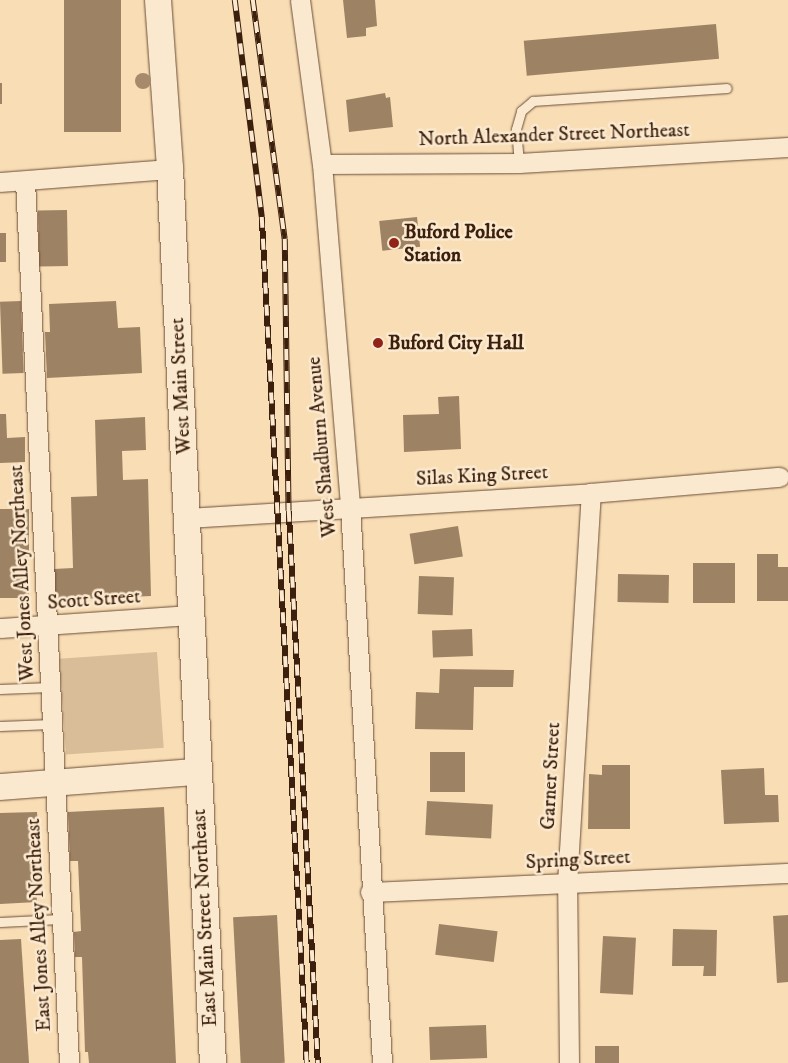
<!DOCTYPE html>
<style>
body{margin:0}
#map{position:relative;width:788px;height:1063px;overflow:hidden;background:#f8ddb5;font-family:"IM FELL DW Pica",serif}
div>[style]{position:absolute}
.green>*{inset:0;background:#d8bd98;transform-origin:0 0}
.building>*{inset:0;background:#9e8264;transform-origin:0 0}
.roads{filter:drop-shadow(0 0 1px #6b4e36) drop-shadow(0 0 1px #6b4e36)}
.lane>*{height:9px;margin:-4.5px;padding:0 4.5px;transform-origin:4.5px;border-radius:4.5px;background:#fae9cf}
.street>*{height:19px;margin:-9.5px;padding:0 9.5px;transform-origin:9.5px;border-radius:9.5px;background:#fae9cf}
.secondary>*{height:26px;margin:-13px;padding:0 13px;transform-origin:13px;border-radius:13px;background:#fae9cf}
.rail>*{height:5.5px;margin-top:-2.75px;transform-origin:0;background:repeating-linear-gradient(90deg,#fae9cf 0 11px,#3c1f0c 0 22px);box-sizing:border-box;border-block:1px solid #3c1f0c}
.trees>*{width:16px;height:16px;margin:-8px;border-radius:50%;background:#a68a6b}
.dots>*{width:14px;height:14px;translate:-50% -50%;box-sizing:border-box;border:2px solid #fae9cf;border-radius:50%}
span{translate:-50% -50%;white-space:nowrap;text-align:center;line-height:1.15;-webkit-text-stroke:5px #fae9cf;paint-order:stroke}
.street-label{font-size:20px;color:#3c1f0c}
.poi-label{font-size:20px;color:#3c1f0c;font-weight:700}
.left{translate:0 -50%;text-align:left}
</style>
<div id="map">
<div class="green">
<i style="left:157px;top:652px;width:96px;height:98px;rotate:86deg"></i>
</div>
<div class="building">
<i style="left:64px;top:0;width:57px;height:132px"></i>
<i style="clip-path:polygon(343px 0,375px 0,377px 26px,366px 28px,366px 36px,347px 38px)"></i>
<i style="left:716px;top:24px;width:35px;height:193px;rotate:85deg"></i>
<i style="left:0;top:83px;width:2px;height:21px"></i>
<i style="clip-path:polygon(385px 93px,386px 98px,390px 97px,393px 127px,349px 132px,346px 100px)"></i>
<i style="left:67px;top:210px;width:56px;height:29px;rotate:89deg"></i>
<i style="left:417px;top:217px;width:30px;height:38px;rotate:84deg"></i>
<i style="left:0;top:233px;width:6px;height:29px"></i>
<i style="left:21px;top:301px;width:72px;height:21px;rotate:88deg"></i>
<i style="clip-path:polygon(116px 301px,118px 328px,140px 327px,142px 373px,47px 378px,45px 332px,50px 332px,49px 304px)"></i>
<i style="clip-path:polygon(459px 396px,461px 449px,404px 452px,403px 415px,439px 414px,438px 397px)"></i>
<i style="clip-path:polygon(0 414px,6px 414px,7px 438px,25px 437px,25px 462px,0 463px)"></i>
<i style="clip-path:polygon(145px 417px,146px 450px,122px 451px,123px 480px,148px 479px,151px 596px,55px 600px,54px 569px,73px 568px,71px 497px,97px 496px,95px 420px)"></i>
<i style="left:0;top:509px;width:29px;height:89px"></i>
<i style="left:458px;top:526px;width:31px;height:49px;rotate:81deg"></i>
<i style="clip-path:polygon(757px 554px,778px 554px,778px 567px,788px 567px,788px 601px,757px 601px)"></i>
<i style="left:693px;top:563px;width:42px;height:40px"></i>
<i style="left:618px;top:574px;width:51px;height:28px;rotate:1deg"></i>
<i style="left:419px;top:576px;width:35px;height:38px;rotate:2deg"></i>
<i style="left:472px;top:629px;width:27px;height:40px;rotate:88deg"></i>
<i style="clip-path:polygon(440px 669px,514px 670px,513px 687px,474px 687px,473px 730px,415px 729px,416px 692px,439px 693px)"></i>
<i style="left:430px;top:752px;width:35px;height:40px"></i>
<i style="clip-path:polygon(602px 765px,630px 765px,630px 829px,588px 829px,589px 774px,602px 775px)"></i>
<i style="clip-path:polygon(764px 768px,765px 795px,778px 795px,779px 822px,724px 824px,721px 770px)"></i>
<i style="left:427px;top:801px;width:66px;height:34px;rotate:3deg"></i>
<i style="clip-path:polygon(164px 807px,176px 1063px,89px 1063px,88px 1052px,85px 1052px,82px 957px,75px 957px,74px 932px,81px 931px,78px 861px,70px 861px,68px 812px)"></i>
<i style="clip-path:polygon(37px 812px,40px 853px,34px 853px,37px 902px,0 904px,0 813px)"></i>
<i style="left:277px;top:915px;width:148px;height:44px;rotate:87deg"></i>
<i style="clip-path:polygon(788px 915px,788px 982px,777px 983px,773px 916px)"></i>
<i style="left:439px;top:924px;width:59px;height:31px;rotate:7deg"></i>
<i style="clip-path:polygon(673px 929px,717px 930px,716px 976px,703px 976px,704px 966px,672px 966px)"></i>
<i style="left:603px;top:936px;width:33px;height:57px;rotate:3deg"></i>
<i style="clip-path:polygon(21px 939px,29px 1063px,0 1063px,0 940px)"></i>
<i style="left:486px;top:1025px;width:33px;height:57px;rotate:88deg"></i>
<i style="left:595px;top:1046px;width:24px;height:17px"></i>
</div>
<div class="roads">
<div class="lane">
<i style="left:519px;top:163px;width:34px;rotate:-95deg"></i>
<i style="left:516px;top:129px;width:19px;rotate:-74deg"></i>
<i style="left:521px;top:111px;width:16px;rotate:-40deg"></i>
<i style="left:533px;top:101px;width:194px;rotate:-3.8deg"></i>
<i style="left:0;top:689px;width:50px;rotate:-2.3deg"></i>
<i style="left:0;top:726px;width:51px;rotate:-2.2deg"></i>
<i style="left:0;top:922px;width:60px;rotate:-2.9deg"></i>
</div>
<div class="street">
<i style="left:300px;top:0;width:165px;rotate:82.4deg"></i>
<i style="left:322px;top:164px;width:343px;rotate:85.3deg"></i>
<i style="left:350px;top:506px;width:558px;rotate:86.71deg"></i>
<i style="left:322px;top:164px;width:197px;rotate:-0.3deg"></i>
<i style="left:519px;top:163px;width:269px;rotate:-3.4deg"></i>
<i style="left:25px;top:181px;width:883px;rotate:87.14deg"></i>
<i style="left:0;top:182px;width:170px;rotate:-4.4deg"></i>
<i style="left:188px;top:518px;width:404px;rotate:-3.5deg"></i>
<i style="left:591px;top:493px;width:189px;rotate:-4.9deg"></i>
<i style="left:0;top:628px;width:192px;rotate:-3.9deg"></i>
<i style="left:370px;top:892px;width:418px;rotate:-2.6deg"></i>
<i style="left:569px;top:1063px;width:180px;rotate:-90.6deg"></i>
<i style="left:567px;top:883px;width:391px;rotate:-86.5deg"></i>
</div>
<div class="secondary">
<i style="left:158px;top:0;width:169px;rotate:85.9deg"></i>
<i style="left:170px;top:169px;width:895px;rotate:87.25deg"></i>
<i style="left:0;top:787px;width:198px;rotate:-4.4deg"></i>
</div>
</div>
<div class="rail">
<i style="left:235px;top:0;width:219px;rotate:82.9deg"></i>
<i style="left:262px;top:217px;width:847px;rotate:86.96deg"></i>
<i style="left:253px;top:0;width:241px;rotate:82.4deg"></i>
<i style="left:285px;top:239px;width:272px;rotate:89.2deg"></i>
<i style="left:289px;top:511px;width:553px;rotate:86.99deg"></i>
</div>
<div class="trees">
<i style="left:143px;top:81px"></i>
</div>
<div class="dots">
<i style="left:394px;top:243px;background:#8f2418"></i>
<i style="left:378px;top:343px;background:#8f2418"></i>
</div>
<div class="street-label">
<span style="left:554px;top:135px;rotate:-2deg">North Alexander Street Northeast</span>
<span style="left:181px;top:386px;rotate:-93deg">West Main Street</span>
<span style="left:322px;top:447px;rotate:-95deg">West Shadburn Avenue</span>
<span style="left:482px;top:476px;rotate:-3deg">Silas King Street</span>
<span style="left:22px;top:573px;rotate:-93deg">West Jones Alley Northeast</span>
<span style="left:94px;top:600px;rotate:-4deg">Scott Street</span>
<span style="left:551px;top:776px;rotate:-87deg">Garner Street</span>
<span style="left:578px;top:860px;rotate:-3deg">Spring Street</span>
<span style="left:205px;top:918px;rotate:-93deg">East Main Street Northeast</span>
<span style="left:39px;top:925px;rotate:-93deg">East Jones Alley Northeast</span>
</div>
<div class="poi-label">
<span class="left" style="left:404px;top:244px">Buford Police<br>Station</span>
<span class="left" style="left:388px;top:343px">Buford City Hall</span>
</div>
</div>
